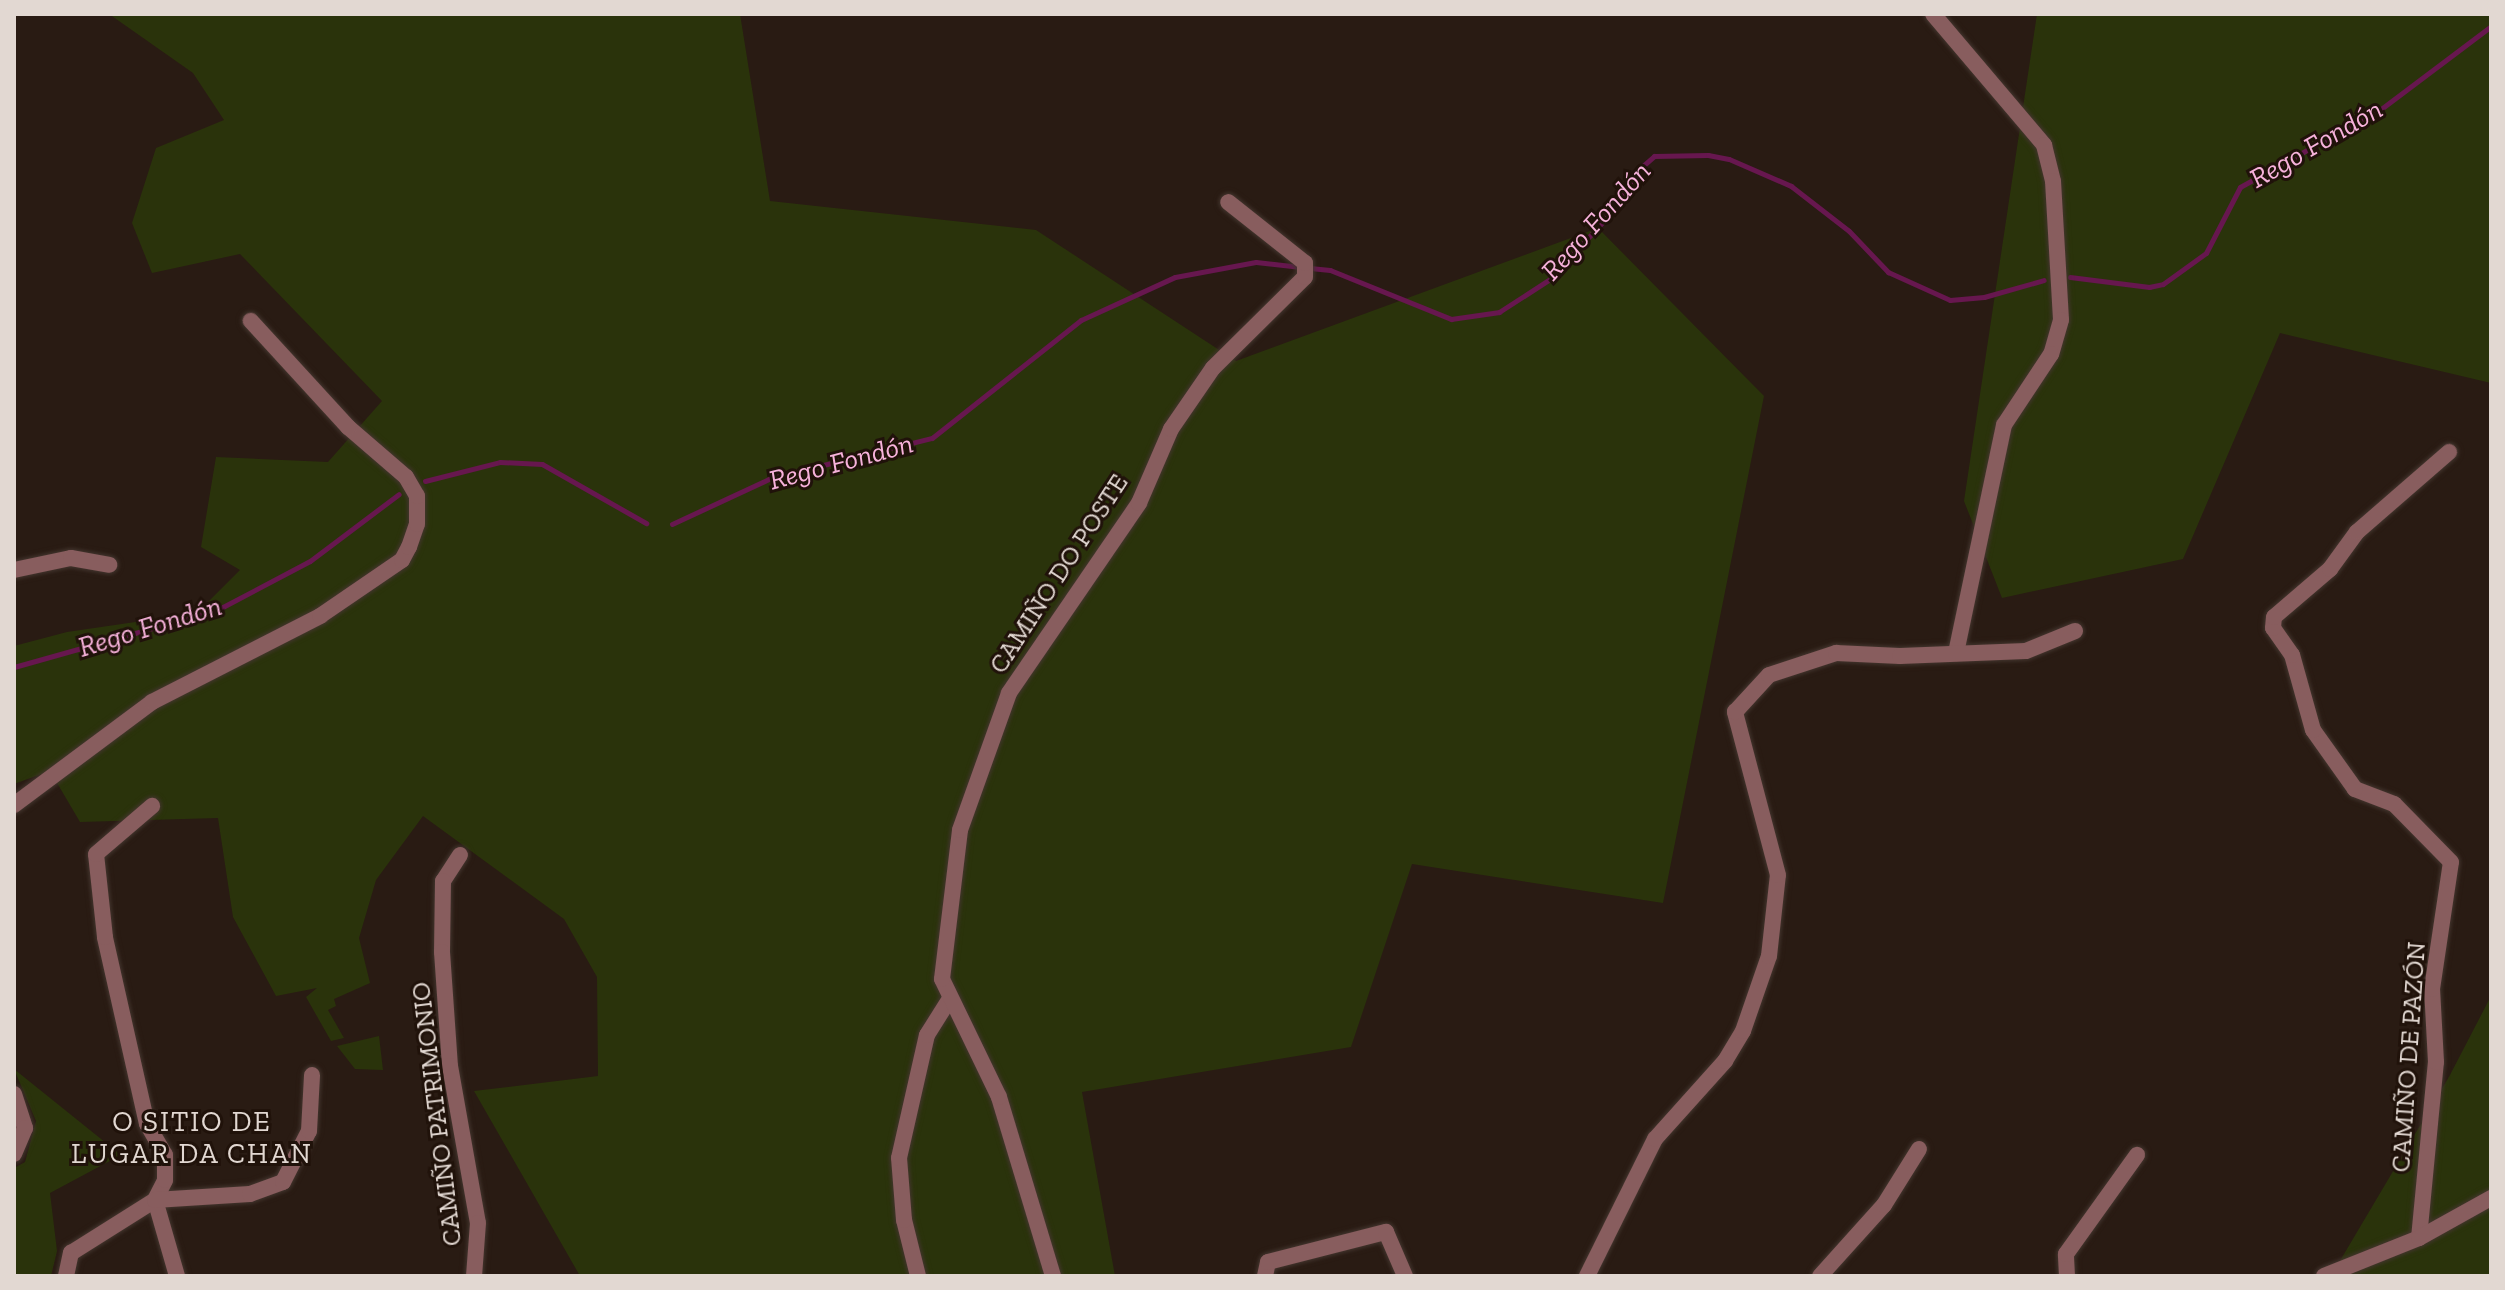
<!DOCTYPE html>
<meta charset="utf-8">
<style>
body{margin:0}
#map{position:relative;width:2505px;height:1290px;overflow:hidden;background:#291b13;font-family:"Zilla Slab",serif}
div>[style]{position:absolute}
.green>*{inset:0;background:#2a330b}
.stream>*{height:5px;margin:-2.5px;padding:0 2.5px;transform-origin:2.5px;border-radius:2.5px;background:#67174f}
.roads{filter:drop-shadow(0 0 2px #43352e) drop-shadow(0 0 2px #43352e)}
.minor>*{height:16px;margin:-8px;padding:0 8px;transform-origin:8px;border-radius:8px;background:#885d5e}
span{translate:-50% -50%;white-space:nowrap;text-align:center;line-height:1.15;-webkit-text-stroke:6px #20120a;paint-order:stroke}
.street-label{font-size:26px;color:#e2d8d2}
.water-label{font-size:28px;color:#f7b2db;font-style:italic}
.neighbourhood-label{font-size:28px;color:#e2d8d2;letter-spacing:2px}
.frame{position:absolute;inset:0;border:16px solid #e2d8d2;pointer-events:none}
</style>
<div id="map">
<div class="green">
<i style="clip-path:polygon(109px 14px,740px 14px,770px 201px,1036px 230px,1236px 361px,1598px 228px,1764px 396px,1663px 903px,1412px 864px,1351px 1047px,1082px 1092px,1115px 1276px,580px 1276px,474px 1091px,598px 1076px,597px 977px,564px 919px,423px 816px,376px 880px,359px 938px,370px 983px,334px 999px,336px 1006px,328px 1010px,344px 1038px,331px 1041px,306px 997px,317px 988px,276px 996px,233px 917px,218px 818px,80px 822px,50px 771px,14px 784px,14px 646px,67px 632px,197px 613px,240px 570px,201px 547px,216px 457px,328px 462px,382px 401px,240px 254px,152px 273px,132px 223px,156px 148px,224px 120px,193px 73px)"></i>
<i style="clip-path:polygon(2037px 14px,2491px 14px,2491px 383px,2280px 333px,2183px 559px,2002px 598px,1964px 501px)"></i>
<i style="clip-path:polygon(2491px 996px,2491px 1276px,2331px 1276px,2450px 1075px)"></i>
<i style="clip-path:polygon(379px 1036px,383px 1070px,355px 1069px,337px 1046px)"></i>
<i style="clip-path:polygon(14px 1069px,121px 1155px,50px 1193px,57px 1251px,51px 1276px,14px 1276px,14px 1168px,25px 1162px,36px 1121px)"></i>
</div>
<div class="stream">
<i style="left:1310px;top:268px;width:20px;rotate:6deg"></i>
<i style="left:1330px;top:270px;width:131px;rotate:22deg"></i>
<i style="left:1451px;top:319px;width:49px;rotate:-8.3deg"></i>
<i style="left:1499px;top:312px;width:61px;rotate:-32.9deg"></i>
<i style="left:1550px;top:279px;width:90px;rotate:-47.3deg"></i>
<i style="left:1611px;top:213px;width:49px;rotate:-58.2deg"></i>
<i style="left:1637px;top:171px;width:23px;rotate:-41deg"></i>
<i style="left:1654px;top:156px;width:54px;rotate:-1.1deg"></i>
<i style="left:1708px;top:155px;width:21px;rotate:11deg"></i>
<i style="left:1729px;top:159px;width:68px;rotate:23.5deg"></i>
<i style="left:1791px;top:186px;width:73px;rotate:37.8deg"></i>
<i style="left:1849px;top:231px;width:57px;rotate:46.4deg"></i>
<i style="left:1888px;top:272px;width:68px;rotate:24.3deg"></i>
<i style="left:1950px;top:300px;width:34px;rotate:-5deg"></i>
<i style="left:1984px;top:297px;width:62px;rotate:-15.8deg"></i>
<i style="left:2070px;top:277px;width:80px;rotate:7.2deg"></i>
<i style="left:2149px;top:287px;width:14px;rotate:-12deg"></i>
<i style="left:2163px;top:284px;width:53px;rotate:-35.8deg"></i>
<i style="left:2206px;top:253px;width:74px;rotate:-62.7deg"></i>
<i style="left:2240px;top:187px;width:161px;rotate:-29deg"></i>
<i style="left:2381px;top:109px;width:138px;rotate:-37deg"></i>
<i style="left:425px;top:481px;width:77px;rotate:-14.2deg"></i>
<i style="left:500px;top:462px;width:42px;rotate:2.7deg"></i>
<i style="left:542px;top:464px;width:120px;rotate:29.6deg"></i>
<i style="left:672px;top:524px;width:109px;rotate:-24.9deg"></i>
<i style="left:771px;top:478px;width:166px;rotate:-14deg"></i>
<i style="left:932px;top:438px;width:190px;rotate:-38.4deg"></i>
<i style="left:1081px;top:320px;width:103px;rotate:-24.6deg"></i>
<i style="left:1175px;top:277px;width:82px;rotate:-10.5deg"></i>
<i style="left:1256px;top:262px;width:45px;rotate:6.3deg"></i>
<i style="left:14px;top:667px;width:211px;rotate:-15.7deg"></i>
<i style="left:217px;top:610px;width:105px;rotate:-27.8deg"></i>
<i style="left:310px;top:561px;width:111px;rotate:-37deg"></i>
</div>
<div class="roads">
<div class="minor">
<i style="left:1933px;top:14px;width:172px;rotate:49.7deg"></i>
<i style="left:2044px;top:145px;width:37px;rotate:76deg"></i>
<i style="left:2053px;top:181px;width:139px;rotate:86.7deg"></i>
<i style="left:2061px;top:320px;width:35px;rotate:106deg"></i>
<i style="left:2051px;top:354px;width:85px;rotate:123.5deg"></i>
<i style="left:2004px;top:425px;width:233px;rotate:101.9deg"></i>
<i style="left:14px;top:570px;width:58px;rotate:-11.9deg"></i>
<i style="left:71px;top:558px;width:39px;rotate:10deg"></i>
<i style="left:14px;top:805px;width:172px;rotate:-36.7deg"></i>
<i style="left:152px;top:702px;width:189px;rotate:-27.1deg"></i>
<i style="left:320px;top:616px;width:99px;rotate:-34.3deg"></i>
<i style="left:402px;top:560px;width:15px;rotate:-62deg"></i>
<i style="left:409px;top:547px;width:24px;rotate:-71deg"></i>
<i style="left:417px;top:524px;width:28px;rotate:-90deg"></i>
<i style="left:417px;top:496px;width:22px;rotate:-120deg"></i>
<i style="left:406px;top:477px;width:77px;rotate:-139.2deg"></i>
<i style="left:348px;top:427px;width:144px;rotate:-132.5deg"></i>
<i style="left:460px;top:855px;width:31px;rotate:123deg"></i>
<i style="left:443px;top:881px;width:71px;rotate:90.8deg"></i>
<i style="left:442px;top:952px;width:114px;rotate:86deg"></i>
<i style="left:450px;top:1066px;width:159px;rotate:79.9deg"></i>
<i style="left:478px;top:1223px;width:53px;rotate:94.3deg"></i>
<i style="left:14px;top:1094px;width:36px;rotate:72deg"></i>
<i style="left:25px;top:1128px;width:28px;rotate:113deg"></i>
<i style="left:2419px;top:1238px;width:177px;rotate:-84.5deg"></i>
<i style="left:2436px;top:1062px;width:73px;rotate:-93.1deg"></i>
<i style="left:2432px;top:989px;width:128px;rotate:-81.5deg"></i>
<i style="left:2451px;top:862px;width:81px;rotate:-134.5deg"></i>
<i style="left:2394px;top:804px;width:42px;rotate:-159deg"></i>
<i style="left:2355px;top:789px;width:72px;rotate:-125.4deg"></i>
<i style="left:2313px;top:730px;width:78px;rotate:-105.6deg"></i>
<i style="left:2292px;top:655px;width:33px;rotate:-125deg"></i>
<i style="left:2273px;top:628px;width:11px;rotate:-85deg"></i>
<i style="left:2274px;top:617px;width:74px;rotate:-40.6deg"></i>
<i style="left:2330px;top:569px;width:46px;rotate:-53.9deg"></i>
<i style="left:2357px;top:532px;width:122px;rotate:-41deg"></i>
<i style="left:66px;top:1276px;width:24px;rotate:-78deg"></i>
<i style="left:71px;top:1253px;width:99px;rotate:-32.2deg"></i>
<i style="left:155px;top:1200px;width:22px;rotate:-63deg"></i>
<i style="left:165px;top:1180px;width:25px;rotate:-90deg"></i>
<i style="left:165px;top:1155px;width:36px;rotate:-120deg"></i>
<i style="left:147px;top:1124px;width:192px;rotate:-102.7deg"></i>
<i style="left:105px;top:937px;width:83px;rotate:-96.2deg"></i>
<i style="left:96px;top:854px;width:74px;rotate:-40.6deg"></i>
<i style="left:177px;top:1276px;width:79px;rotate:-106.1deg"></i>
<i style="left:155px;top:1200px;width:95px;rotate:-3.6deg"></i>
<i style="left:250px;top:1194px;width:35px;rotate:-20deg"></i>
<i style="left:283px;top:1182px;width:57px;rotate:-63deg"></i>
<i style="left:309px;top:1131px;width:56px;rotate:-86.9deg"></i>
<i style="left:918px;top:1276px;width:58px;rotate:-104deg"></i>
<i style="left:904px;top:1220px;width:62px;rotate:-94.6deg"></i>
<i style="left:899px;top:1158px;width:126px;rotate:-77.2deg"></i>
<i style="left:927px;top:1035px;width:41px;rotate:-57.8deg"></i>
<i style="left:1053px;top:1276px;width:187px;rotate:-106.8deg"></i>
<i style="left:999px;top:1097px;width:131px;rotate:-115.8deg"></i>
<i style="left:942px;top:979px;width:150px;rotate:-83.1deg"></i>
<i style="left:960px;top:830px;width:145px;rotate:-70.3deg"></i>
<i style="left:1009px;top:693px;width:230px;rotate:-55.6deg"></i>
<i style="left:1139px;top:503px;width:81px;rotate:-66.6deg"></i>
<i style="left:1171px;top:429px;width:74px;rotate:-55.5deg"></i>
<i style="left:1213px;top:368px;width:129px;rotate:-44.7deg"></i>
<i style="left:1305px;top:277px;width:14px;rotate:-90deg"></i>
<i style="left:1305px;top:263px;width:98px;rotate:-141.6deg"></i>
<i style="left:1265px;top:1276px;width:14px;rotate:-78deg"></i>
<i style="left:1268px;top:1262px;width:122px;rotate:-14.3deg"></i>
<i style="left:1386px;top:1232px;width:48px;rotate:66.6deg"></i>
<i style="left:1587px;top:1276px;width:153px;rotate:-63.6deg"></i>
<i style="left:1655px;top:1139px;width:105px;rotate:-48.1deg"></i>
<i style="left:1725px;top:1061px;width:35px;rotate:-59deg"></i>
<i style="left:1743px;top:1031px;width:79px;rotate:-70.9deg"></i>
<i style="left:1769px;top:956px;width:81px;rotate:-83.7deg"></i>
<i style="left:1778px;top:875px;width:169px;rotate:-104.8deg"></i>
<i style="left:1735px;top:712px;width:50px;rotate:-47.4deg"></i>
<i style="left:1769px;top:675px;width:71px;rotate:-18.2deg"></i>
<i style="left:1836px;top:653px;width:64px;rotate:2.7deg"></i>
<i style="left:1900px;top:656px;width:126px;rotate:-2.3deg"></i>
<i style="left:2026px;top:651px;width:53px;rotate:-22.2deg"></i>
<i style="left:1820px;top:1276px;width:96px;rotate:-48deg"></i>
<i style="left:1884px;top:1205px;width:66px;rotate:-58deg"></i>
<i style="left:2067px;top:1276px;width:22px;rotate:-93deg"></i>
<i style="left:2066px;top:1254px;width:122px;rotate:-54.4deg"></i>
<i style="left:2324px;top:1276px;width:102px;rotate:-21.8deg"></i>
<i style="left:2419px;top:1238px;width:82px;rotate:-29.1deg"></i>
</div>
</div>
<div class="street-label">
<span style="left:1059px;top:574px;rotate:-57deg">CAMIÑO DO POSTE</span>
<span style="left:2409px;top:1057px;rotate:-86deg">CAMIÑO DE PAZÓN</span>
<span style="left:437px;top:1114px;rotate:-97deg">CAMIÑO PATRIMONIO</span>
</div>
<div class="water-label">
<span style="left:2316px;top:144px;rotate:-30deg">Rego Fondón</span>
<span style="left:1596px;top:221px;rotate:-48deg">Rego Fondón</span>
<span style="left:841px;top:462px;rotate:-15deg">Rego Fondón</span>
<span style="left:150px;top:627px;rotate:-17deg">Rego Fondón</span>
</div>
<div class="neighbourhood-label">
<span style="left:192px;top:1138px">O SITIO DE<br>LUGAR DA CHAN</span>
</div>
<div class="frame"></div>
</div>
